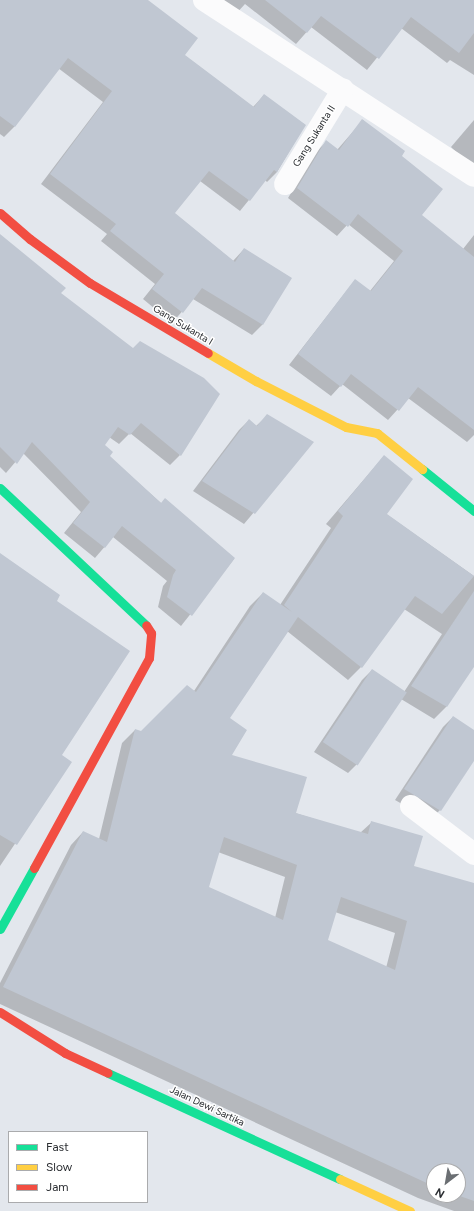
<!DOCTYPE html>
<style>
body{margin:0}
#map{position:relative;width:474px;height:1211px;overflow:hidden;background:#e3e7ed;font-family:Figtree,sans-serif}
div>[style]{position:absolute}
.shadow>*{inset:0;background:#0003}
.building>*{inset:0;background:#c0c7d2;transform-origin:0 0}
.street>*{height:22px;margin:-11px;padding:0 11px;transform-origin:11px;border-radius:11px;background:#fbfbfc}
.fast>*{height:9px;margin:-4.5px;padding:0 4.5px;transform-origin:4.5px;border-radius:4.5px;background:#16e098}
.slow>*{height:9px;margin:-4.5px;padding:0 4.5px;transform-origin:4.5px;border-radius:4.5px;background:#ffcf43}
.jam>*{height:9px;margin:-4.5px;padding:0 4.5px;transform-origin:4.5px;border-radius:4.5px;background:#f24e42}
span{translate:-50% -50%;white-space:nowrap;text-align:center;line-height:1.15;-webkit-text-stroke:3px #fff;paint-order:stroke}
.street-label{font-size:10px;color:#2b2e32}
.legend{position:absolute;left:8px;top:1131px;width:140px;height:72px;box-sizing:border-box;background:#fff;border:1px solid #aaabad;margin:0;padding:5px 7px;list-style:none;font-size:12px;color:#2b2e32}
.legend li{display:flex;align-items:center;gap:8px;height:20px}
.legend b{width:20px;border:1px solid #aaabad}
.north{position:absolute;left:426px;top:1163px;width:40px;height:40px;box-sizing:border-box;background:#fff;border:1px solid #aaabad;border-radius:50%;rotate:211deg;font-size:11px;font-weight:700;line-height:16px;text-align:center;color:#2b2e32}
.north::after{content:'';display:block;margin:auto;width:14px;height:18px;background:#6b6f73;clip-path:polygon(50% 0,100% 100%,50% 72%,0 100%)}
</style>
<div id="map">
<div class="shadow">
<i style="clip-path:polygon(0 0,140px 0,184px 55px,253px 107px,264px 95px,305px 125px,277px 172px,267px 182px,265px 180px,240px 211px,200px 181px,174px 213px,233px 261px,244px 249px,291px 278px,262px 325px,252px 335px,193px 299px,172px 323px,143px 299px,155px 284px,101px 241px,107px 234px,41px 184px,103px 102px,58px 68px,14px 127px,4px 137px,0 134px)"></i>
<i style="clip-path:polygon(209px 0,474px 0,474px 75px,450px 60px,447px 63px,401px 28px,367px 70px,311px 27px,296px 44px,245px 4px,234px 16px)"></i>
<i style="clip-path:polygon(363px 120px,400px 156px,420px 215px,463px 249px,474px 235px,474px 435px,467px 442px,408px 398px,388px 420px,342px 384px,331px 396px,289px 365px,355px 280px,370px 291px,394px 261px,348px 224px,337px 236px,288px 198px,316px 152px,326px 142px,337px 150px)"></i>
<i style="clip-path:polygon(474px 120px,474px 170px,451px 147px)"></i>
<i style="clip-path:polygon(0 235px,60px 294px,180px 455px,170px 465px,130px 433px,119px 444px,109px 437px,103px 445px,108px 456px,161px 503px,234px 559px,181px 626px,158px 607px,163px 586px,167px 581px,113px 537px,95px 558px,64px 533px,81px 512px,23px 453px,6px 473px,0 467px)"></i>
<i style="clip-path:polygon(267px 416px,313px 442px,244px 524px,193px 491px,239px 430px,249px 420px,256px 426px)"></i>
<i style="clip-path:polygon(evenodd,384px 456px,386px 514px,474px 576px,474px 665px,446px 707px,434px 719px,401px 699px,358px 763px,348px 773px,314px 752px,362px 680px,372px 670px,404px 692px,442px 634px,404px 609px,361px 667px,348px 680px,287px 631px,229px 718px,230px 756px,295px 813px,360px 833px,372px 822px,413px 866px,474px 906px,474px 1211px,454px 1211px,418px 1198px,0 1004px,0 983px,71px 845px,83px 832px,99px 839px,122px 743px,135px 730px,141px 732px,194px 691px,250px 606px,263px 593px,280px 605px,331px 528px,326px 524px,384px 456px,218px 852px,285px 877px,275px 918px,208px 888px,218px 852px,384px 456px,335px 912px,395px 933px,386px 968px,327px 941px,335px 912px,384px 456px,434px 1171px,458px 1171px,458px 1195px,434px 1195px,434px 1171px)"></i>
<i style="clip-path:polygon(0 566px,55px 601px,61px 755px,70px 762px,0 866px)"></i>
<i style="clip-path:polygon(453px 717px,474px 731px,474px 759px,440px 810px,430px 820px,395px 800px,443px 727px)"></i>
</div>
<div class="building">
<i style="clip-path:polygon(0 0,148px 0,198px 38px,185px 55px,254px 107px,264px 94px,306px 125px,277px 172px,274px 170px,250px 201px,209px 171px,175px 213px,235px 262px,244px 248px,292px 278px,263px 325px,202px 288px,183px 313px,152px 289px,164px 274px,110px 231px,116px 224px,50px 174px,112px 91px,68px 58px,15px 127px,0 116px)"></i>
<i style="clip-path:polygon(265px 0,474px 0,474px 33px,459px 53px,411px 17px,379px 59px,321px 16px,307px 33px)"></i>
<i style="clip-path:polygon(362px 119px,405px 151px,402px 156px,443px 189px,422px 215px,474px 257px,474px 430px,418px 387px,399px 411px,351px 374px,341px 387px,298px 354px,355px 279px,371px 291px,403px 251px,358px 214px,348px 227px,297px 188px,326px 140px,339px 150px)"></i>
<i style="clip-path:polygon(0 234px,66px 288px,61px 293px,133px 348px,140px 341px,204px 378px,220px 394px,181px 456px,141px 423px,130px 435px,118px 427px,105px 445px,113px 452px,110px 456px,161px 503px,165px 498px,235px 558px,192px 616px,167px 597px,173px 575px,176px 570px,122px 526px,105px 548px,73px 523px,90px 502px,32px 442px,17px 464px,0 447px)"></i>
<i style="clip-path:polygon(267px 414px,314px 442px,255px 514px,202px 481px,249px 419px,257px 426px)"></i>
<i style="clip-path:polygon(evenodd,384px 455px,413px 479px,387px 514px,474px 576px,442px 614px,415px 596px,362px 668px,298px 617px,230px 718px,247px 730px,232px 755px,307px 777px,296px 813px,368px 834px,371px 821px,423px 836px,414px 866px,474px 883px,474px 1201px,457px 1195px,458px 1171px,434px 1171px,434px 1186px,431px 1185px,3px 987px,83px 831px,107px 842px,135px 729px,141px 731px,187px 685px,196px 692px,263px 592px,292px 612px,284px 605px,343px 516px,338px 511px,384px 455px,224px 837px,297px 865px,283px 920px,209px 887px,224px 837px,384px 455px,341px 897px,407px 921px,395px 970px,328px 940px,341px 897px)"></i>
<i style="clip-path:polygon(0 553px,60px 595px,57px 601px,130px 651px,62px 755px,72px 762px,17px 845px,0 835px)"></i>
<i style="clip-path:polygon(474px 591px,474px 667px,447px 707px,411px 686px)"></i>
<i style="left:372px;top:669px;width:42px;height:88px;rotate:34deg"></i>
<i style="clip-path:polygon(453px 716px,474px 730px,474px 761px,441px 811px,404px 789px)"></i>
</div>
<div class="street">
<i style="left:204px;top:0;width:322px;rotate:33.1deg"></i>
<i style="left:285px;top:184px;width:111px;rotate:-58.6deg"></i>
<i style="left:411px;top:806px;width:79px;rotate:37.3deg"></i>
</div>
<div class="fast">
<i style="left:422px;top:469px;width:67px;rotate:38.9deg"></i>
<i style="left:0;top:488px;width:200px;rotate:43.2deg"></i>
<i style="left:0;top:929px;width:70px;rotate:-60.9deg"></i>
<i style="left:108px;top:1073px;width:255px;rotate:24.6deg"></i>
</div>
<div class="slow">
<i style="left:208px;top:353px;width:56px;rotate:30.3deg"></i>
<i style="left:256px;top:381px;width:101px;rotate:27.1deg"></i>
<i style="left:346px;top:427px;width:32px;rotate:11deg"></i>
<i style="left:377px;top:433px;width:58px;rotate:38.7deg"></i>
<i style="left:340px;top:1179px;width:77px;rotate:24.6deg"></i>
</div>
<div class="jam">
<i style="left:0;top:213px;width:40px;rotate:41deg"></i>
<i style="left:30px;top:239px;width:74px;rotate:36.3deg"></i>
<i style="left:90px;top:283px;width:137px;rotate:30.7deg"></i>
<i style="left:34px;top:868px;width:239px;rotate:-61.3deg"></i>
<i style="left:149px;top:658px;width:25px;rotate:-85deg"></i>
<i style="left:151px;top:633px;width:9px;rotate:-122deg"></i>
<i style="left:0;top:1012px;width:77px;rotate:32.2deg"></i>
<i style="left:65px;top:1053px;width:47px;rotate:24.9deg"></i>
</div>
<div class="street-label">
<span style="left:314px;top:136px;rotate:-58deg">Gang Sukanta II</span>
<span style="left:183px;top:325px;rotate:31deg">Gang Sukanta I</span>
<span style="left:207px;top:1106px;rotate:25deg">Jalan Dewi Sartika</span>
</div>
<ul class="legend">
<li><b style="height:5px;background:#16e098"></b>Fast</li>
<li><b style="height:5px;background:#ffcf43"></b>Slow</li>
<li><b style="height:5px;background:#f24e42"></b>Jam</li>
</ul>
<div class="north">N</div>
</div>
